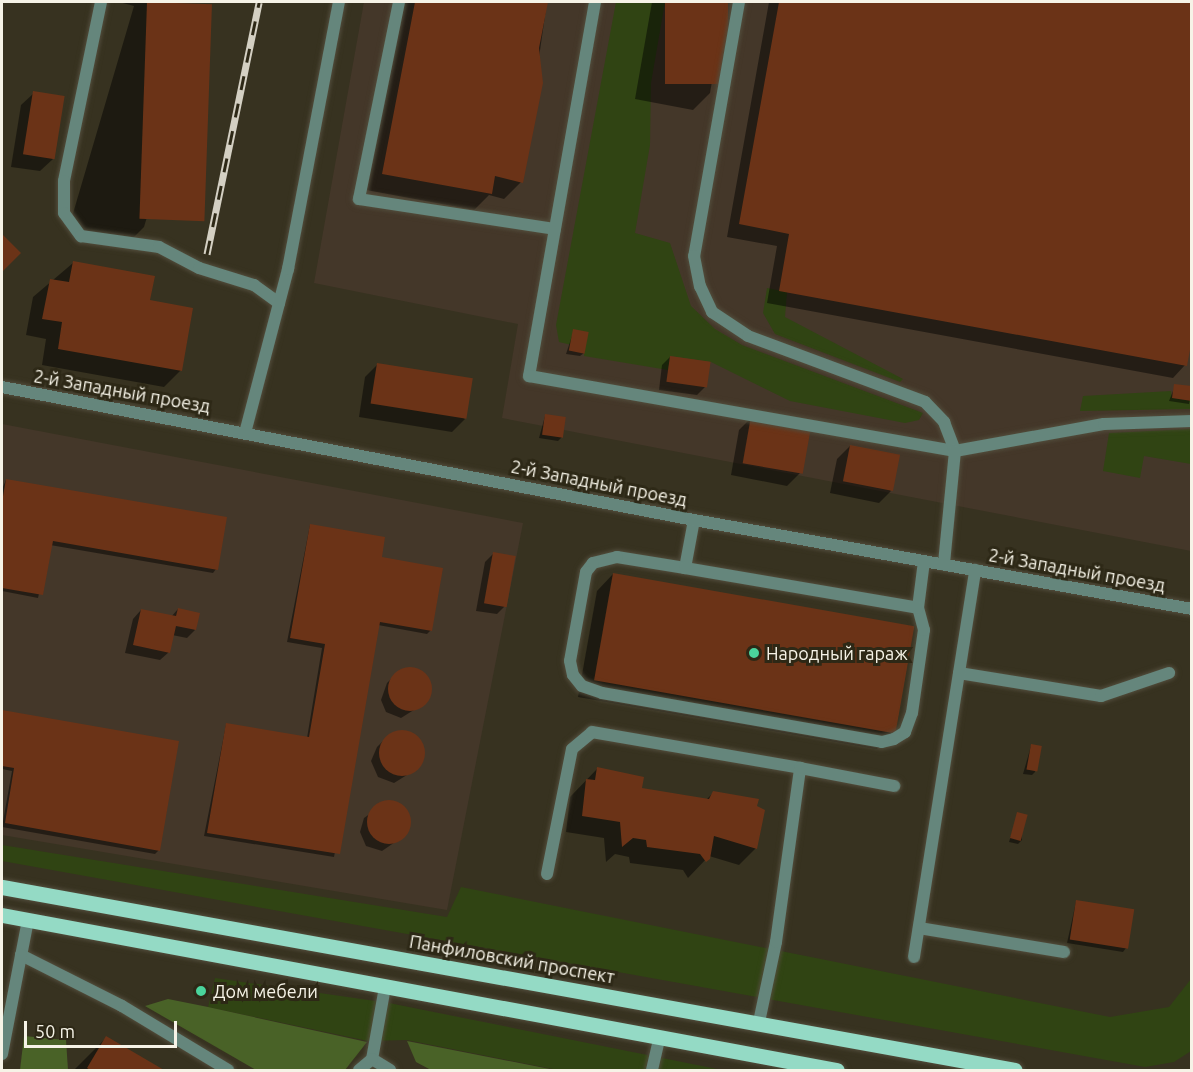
<!DOCTYPE html>
<meta charset="utf-8">
<style>
body{margin:0}
#map{position:relative;width:1193px;height:1072px;overflow:hidden;background:#373220;font-family:Ubuntu,sans-serif}
div>[style]{position:absolute}
.industrial>*{inset:0;background:#443729}
.green>*{inset:0;background:#304413}
.forest>*{inset:0;background:#496227}
.shadow>*{inset:0;background:#0007}
.building>*{inset:0;background:#6b3317;transform-origin:0 0}
.round{border-radius:50%}
.roads{filter:drop-shadow(0 0 2px #524d3c) drop-shadow(0 0 2px #524d3c)}
.service>*{height:12px;margin:-6px;padding:0 6px;transform-origin:6px;border-radius:6px;background:#65867c}
.tertiary>*{height:12px;margin:-6px;padding:0 6px;transform-origin:6px;border-radius:6px;background:#65867c}
.primary>*{height:15px;margin:-7.5px;padding:0 7.5px;transform-origin:7.5px;border-radius:7.5px;background:#94dac5}
.rail>*{height:7px;margin-top:-3.5px;transform-origin:0;background:repeating-linear-gradient(90deg,#2d2816 0 14px,#d4d0c3 0 28px);box-sizing:border-box;border-block:2px solid #d4d0c3}
.dots>*{width:16px;height:16px;translate:-50% -50%;box-sizing:border-box;border:3px solid #2d2816;border-radius:50%}
span{translate:-50% -50%;white-space:nowrap;text-align:center;line-height:1.15;-webkit-text-stroke:6px #2d2816;paint-order:stroke}
.street-label{font-size:18px;color:#f6f3e7}
.poi-label{font-size:18px;color:#f6f3e7}
.left{translate:0 -50%;text-align:left}
.frame{position:absolute;inset:0;border:3px solid #f6f3e7;pointer-events:none}
.scale{position:absolute;left:24px;top:1021px;width:153px;height:27px;box-sizing:border-box;border:3px solid #f6f3e7;border-top:0;padding-left:8px;font-size:18px;line-height:21px;white-space:nowrap;color:#f6f3e7;-webkit-text-stroke:4px #2d2816;paint-order:stroke}
</style>
<div id="map">
<div class="industrial">
<i style="clip-path:polygon(364px 2px,1191px 2px,1191px 551px,502px 418px,518px 324px,314px 283px)"></i>
<i style="clip-path:polygon(2px 424px,523px 523px,447px 910px,2px 835px)"></i>
</div>
<div class="green">
<i style="clip-path:polygon(616px 2px,665px 2px,651px 83px,650px 145px,635px 233px,670px 243px,691px 306px,715px 329px,742px 345px,923px 413px,919px 420px,905px 423px,790px 401px,711px 362px,670px 356px,668px 370px,584px 356px,584px 348px,559px 342px,556px 325px)"></i>
<i style="clip-path:polygon(767px 288px,787px 292px,785px 317px,903px 379px,900px 382px,775px 334px,763px 313px)"></i>
<i style="clip-path:polygon(1171px 391px,1172px 398px,1191px 401px,1191px 409px,1080px 411px,1083px 396px)"></i>
<i style="clip-path:polygon(1191px 429px,1191px 464px,1144px 456px,1140px 478px,1103px 471px,1109px 433px)"></i>
<i style="clip-path:polygon(2px 845px,447px 917px,461px 887px,1110px 1017px,1169px 1007px,1191px 979px,1191px 1051px,1174px 1062px,1145px 1067px,2px 861px)"></i>
<i style="clip-path:polygon(215px 978px,389px 1003px,722px 1070px,558px 1070px,407px 1040px,368px 1041px,208px 1007px)"></i>
</div>
<div class="forest">
<i style="clip-path:polygon(168px 999px,208px 1007px,367px 1042px,345px 1070px,256px 1070px,145px 1006px)"></i>
<i style="clip-path:polygon(24px 1036px,66px 1040px,68px 1070px,20px 1070px)"></i>
<i style="clip-path:polygon(407px 1041px,555px 1070px,431px 1070px,416px 1062px)"></i>
</div>
<div class="shadow">
<i style="clip-path:polygon(119px 2px,210px 5px,144px 227px,127px 244px,69px 227px,134px 6px)"></i>
<i style="clip-path:polygon(402px 2px,547px 2px,521px 182px,504px 199px,489px 195px,474px 210px,366px 190px)"></i>
<i style="clip-path:polygon(652px 2px,726px 2px,710px 93px,693px 110px,635px 99px)"></i>
<i style="clip-path:polygon(769px 2px,1192px 2px,1192px 330px,1185px 365px,1173px 378px,767px 303px,777px 246px,727px 237px)"></i>
<i style="clip-path:polygon(34px 93px,53px 159px,40px 171px,11px 167px,21px 105px)"></i>
<i style="clip-path:polygon(73px 263px,149px 302px,181px 370px,164px 387px,42px 365px,46px 339px,26px 335px,33px 297px)"></i>
<i style="clip-path:polygon(574px 330px,584px 353px,580px 356px,566px 354px)"></i>
<i style="clip-path:polygon(670px 357px,705px 387px,697px 395px,659px 390px,662px 365px)"></i>
<i style="clip-path:polygon(378px 364px,465px 419px,452px 432px,359px 417px,365px 377px)"></i>
<i style="clip-path:polygon(1175px 386px,1192px 388px,1189px 404px,1169px 401px)"></i>
<i style="clip-path:polygon(545px 416px,562px 437px,558px 441px,539px 438px)"></i>
<i style="clip-path:polygon(752px 417px,800px 473px,787px 486px,731px 475px,739px 430px)"></i>
<i style="clip-path:polygon(850px 446px,891px 491px,879px 503px,830px 493px,837px 459px)"></i>
<i style="clip-path:polygon(6px 480px,216px 569px,213px 573px,50px 545px,38px 598px,2px 591px,2px 489px)"></i>
<i style="clip-path:polygon(310px 525px,380px 558px,431px 630px,427px 634px,378px 625px,334px 857px,204px 836px,226px 725px,307px 738px,322px 648px,287px 642px)"></i>
<i style="clip-path:polygon(493px 554px,505px 606px,497px 614px,476px 611px,485px 562px)"></i>
<i style="clip-path:polygon(613px 574px,894px 732px,877px 749px,578px 697px,597px 591px)"></i>
<i style="clip-path:polygon(178px 609px,195px 630px,187px 638px,172px 635px,169px 652px,160px 660px,125px 653px,133px 619px,141px 610px,171px 617px)"></i>
<i style="clip-path:polygon(413px 668px,424px 673px,431px 688px,425px 703px,401px 718px,386px 712px,381px 700px,387px 683px,396px 674px)"></i>
<i style="clip-path:polygon(2px 712px,177px 742px,159px 850px,155px 854px,2px 827px,12px 771px,2px 769px)"></i>
<i style="clip-path:polygon(404px 731px,419px 740px,423px 755px,415px 770px,394px 783px,378px 777px,371px 761px,377px 747px,386px 738px)"></i>
<i style="clip-path:polygon(1031px 746px,1035px 772px,1032px 775px,1023px 774px)"></i>
<i style="clip-path:polygon(597px 769px,640px 789px,706px 800px,714px 792px,756px 848px,739px 865px,709px 856px,688px 878px,683px 870px,630px 863px,629px 857px,615px 854px,606px 862px,604px 838px,566px 832px,570px 797px)"></i>
<i style="clip-path:polygon(388px 801px,401px 805px,409px 823px,401px 838px,382px 851px,366px 846px,360px 832px,364px 818px)"></i>
<i style="clip-path:polygon(1018px 814px,1022px 840px,1018px 844px,1009px 842px)"></i>
<i style="clip-path:polygon(1076px 902px,1126px 948px,1123px 952px,1067px 943px)"></i>
<i style="clip-path:polygon(106px 1038px,161px 1070px,74px 1070px)"></i>
</div>
<div class="building">
<i style="left:147px;top:2px;width:65px;height:217px;rotate:2deg"></i>
<i style="clip-path:polygon(415px 2px,548px 2px,539px 48px,543px 83px,523px 183px,495px 176px,492px 194px,382px 174px)"></i>
<i style="left:665px;top:2px;width:63px;height:82px"></i>
<i style="clip-path:polygon(779px 2px,1192px 2px,1192px 339px,1187px 366px,779px 291px,789px 234px,739px 224px)"></i>
<i style="left:33px;top:91px;width:32px;height:64px;rotate:9deg"></i>
<i style="clip-path:polygon(2px 234px,21px 253px,2px 272px)"></i>
<i style="clip-path:polygon(73px 261px,155px 276px,150px 300px,193px 308px,182px 371px,58px 349px,62px 322px,42px 319px,50px 279px,69px 282px)"></i>
<i style="left:573px;top:329px;width:16px;height:22px;rotate:11deg"></i>
<i style="left:670px;top:356px;width:41px;height:26px;rotate:8deg"></i>
<i style="left:377px;top:363px;width:97px;height:41px;rotate:9deg"></i>
<i style="clip-path:polygon(1174px 384px,1192px 386px,1192px 401px,1172px 398px)"></i>
<i style="left:545px;top:414px;width:21px;height:21px;rotate:8deg"></i>
<i style="left:751px;top:416px;width:61px;height:48px;rotate:10deg"></i>
<i style="left:850px;top:445px;width:51px;height:37px;rotate:11deg"></i>
<i style="clip-path:polygon(6px 479px,227px 517px,218px 570px,53px 541px,43px 595px,2px 588px,2px 502px)"></i>
<i style="clip-path:polygon(310px 524px,385px 537px,382px 557px,443px 568px,432px 631px,380px 622px,340px 854px,207px 833px,226px 723px,309px 737px,325px 644px,290px 638px)"></i>
<i style="left:493px;top:552px;width:23px;height:52px;rotate:10deg"></i>
<i style="left:613px;top:573px;width:306px;height:109px;rotate:10deg"></i>
<i style="clip-path:polygon(178px 608px,200px 613px,196px 630px,176px 626px,170px 653px,133px 645px,141px 609px,176px 616px)"></i>
<i class="round" style="left:388px;top:667px;width:44px;height:44px"></i>
<i style="clip-path:polygon(2px 710px,179px 741px,160px 851px,5px 823px,14px 768px,2px 766px)"></i>
<i class="round" style="left:379px;top:730px;width:46px;height:46px"></i>
<i style="left:1031px;top:744px;width:11px;height:26px;rotate:10deg"></i>
<i style="clip-path:polygon(597px 767px,644px 777px,642px 788px,709px 799px,713px 791px,759px 799px,757px 806px,765px 810px,757px 849px,714px 836px,710px 859px,706px 862px,700px 854px,647px 847px,646px 840px,633px 838px,622px 847px,620px 822px,582px 816px,586px 779px,595px 780px)"></i>
<i class="round" style="left:367px;top:800px;width:44px;height:44px"></i>
<i style="left:1017px;top:812px;width:11px;height:27px;rotate:15deg"></i>
<i style="left:1076px;top:900px;width:59px;height:40px;rotate:9deg"></i>
<i style="clip-path:polygon(106px 1036px,164px 1070px,90px 1070px,87px 1068px)"></i>
</div>
<div class="roads">
<div class="service">
<i style="left:101px;top:2px;width:183px;rotate:101.7deg"></i>
<i style="left:64px;top:181px;width:32px;rotate:90deg"></i>
<i style="left:64px;top:213px;width:29px;rotate:54deg"></i>
<i style="left:81px;top:236px;width:79px;rotate:8deg"></i>
<i style="left:159px;top:247px;width:45px;rotate:27.7deg"></i>
<i style="left:199px;top:268px;width:58px;rotate:17.2deg"></i>
<i style="left:254px;top:285px;width:31px;rotate:36deg"></i>
<i style="left:399px;top:2px;width:201px;rotate:101.5deg"></i>
<i style="left:359px;top:199px;width:198px;rotate:8.7deg"></i>
<i style="left:595px;top:2px;width:380px;rotate:100deg"></i>
<i style="left:529px;top:376px;width:433px;rotate:10deg"></i>
<i style="left:955px;top:451px;width:151px;rotate:-10.3deg"></i>
<i style="left:1104px;top:424px;width:88px;rotate:-2deg"></i>
<i style="left:739px;top:2px;width:258px;rotate:100deg"></i>
<i style="left:694px;top:256px;width:31px;rotate:79deg"></i>
<i style="left:700px;top:286px;width:29px;rotate:65deg"></i>
<i style="left:712px;top:312px;width:43px;rotate:33.7deg"></i>
<i style="left:748px;top:336px;width:189px;rotate:20.4deg"></i>
<i style="left:925px;top:402px;width:28px;rotate:46deg"></i>
<i style="left:944px;top:422px;width:31px;rotate:69deg"></i>
<i style="left:955px;top:451px;width:114px;rotate:95.6deg"></i>
<i style="left:245px;top:433px;width:170px;rotate:-75.3deg"></i>
<i style="left:288px;top:269px;width:272px;rotate:-79.2deg"></i>
<i style="left:694px;top:520px;width:49px;rotate:100.6deg"></i>
<i style="left:685px;top:568px;width:69px;rotate:-170.8deg"></i>
<i style="left:617px;top:557px;width:25px;rotate:166deg"></i>
<i style="left:593px;top:563px;width:11px;rotate:128deg"></i>
<i style="left:586px;top:572px;width:90px;rotate:100.2deg"></i>
<i style="left:570px;top:661px;width:14px;rotate:78deg"></i>
<i style="left:573px;top:675px;width:14px;rotate:51deg"></i>
<i style="left:582px;top:686px;width:21px;rotate:19deg"></i>
<i style="left:602px;top:693px;width:284px;rotate:9.9deg"></i>
<i style="left:882px;top:742px;width:12px;rotate:-14deg"></i>
<i style="left:894px;top:739px;width:13px;rotate:-32deg"></i>
<i style="left:905px;top:732px;width:20px;rotate:-70deg"></i>
<i style="left:912px;top:713px;width:84px;rotate:-81.8deg"></i>
<i style="left:924px;top:630px;width:23px;rotate:-105deg"></i>
<i style="left:918px;top:608px;width:47px;rotate:-82.7deg"></i>
<i style="left:685px;top:568px;width:236px;rotate:9.7deg"></i>
<i style="left:959px;top:673px;width:144px;rotate:9.2deg"></i>
<i style="left:1101px;top:696px;width:72px;rotate:-18.7deg"></i>
<i style="left:547px;top:874px;width:127px;rotate:-78.7deg"></i>
<i style="left:572px;top:749px;width:26px;rotate:-40deg"></i>
<i style="left:592px;top:732px;width:211px;rotate:9.8deg"></i>
<i style="left:28px;top:920px;width:36px;rotate:101deg"></i>
<i style="left:21px;top:955px;width:113px;rotate:26.8deg"></i>
<i style="left:122px;top:1006px;width:124px;rotate:31.1deg"></i>
<i style="left:919px;top:928px;width:147px;rotate:9.4deg"></i>
<i style="left:914px;top:957px;width:392px;rotate:-81deg"></i>
<i style="left:385px;top:987px;width:73px;rotate:100.2deg"></i>
<i style="left:372px;top:1059px;width:21px;rotate:31deg"></i>
<i style="left:759px;top:1022px;width:82px;rotate:-78deg"></i>
<i style="left:776px;top:942px;width:176px;rotate:-82.1deg"></i>
<i style="left:800px;top:768px;width:96px;rotate:10.8deg"></i>
<i style="left:2px;top:1054px;width:101px;rotate:-79.1deg"></i>
<i style="left:359px;top:1070px;width:17px;rotate:-40deg"></i>
<i style="left:652px;top:1070px;width:32px;rotate:-77deg"></i>
</div>
<div class="tertiary">
<i style="left:2px;top:387px;width:705px;rotate:10.88deg"></i>
<i style="left:694px;top:520px;width:506px;rotate:10.13deg"></i>
</div>
<div class="primary">
<i style="left:2px;top:887px;width:1029px;rotate:10.24deg"></i>
<i style="left:2px;top:915px;width:849px;rotate:10.52deg"></i>
</div>
</div>
<div class="rail">
<i style="left:207px;top:254px;width:257px;rotate:-78.3deg"></i>
</div>
<div class="dots">
<i style="left:754px;top:653px;background:#4ad49c"></i>
<i style="left:201px;top:991px;background:#4ad49c"></i>
</div>
<div class="street-label">
<span style="left:122px;top:391px;rotate:10deg">2-й Западный проезд</span>
<span style="left:599px;top:483px;rotate:11deg">2-й Западный проезд</span>
<span style="left:1077px;top:570px;rotate:10deg">2-й Западный проезд</span>
<span style="left:512px;top:959px;rotate:10deg">Панфиловский проспект</span>
</div>
<div class="poi-label">
<span class="left" style="left:766px;top:653px">Народный гараж</span>
<span class="left" style="left:213px;top:991px">Дом мебели</span>
</div>
<div class="frame"></div>
<div class="scale">50 m</div>
</div>
